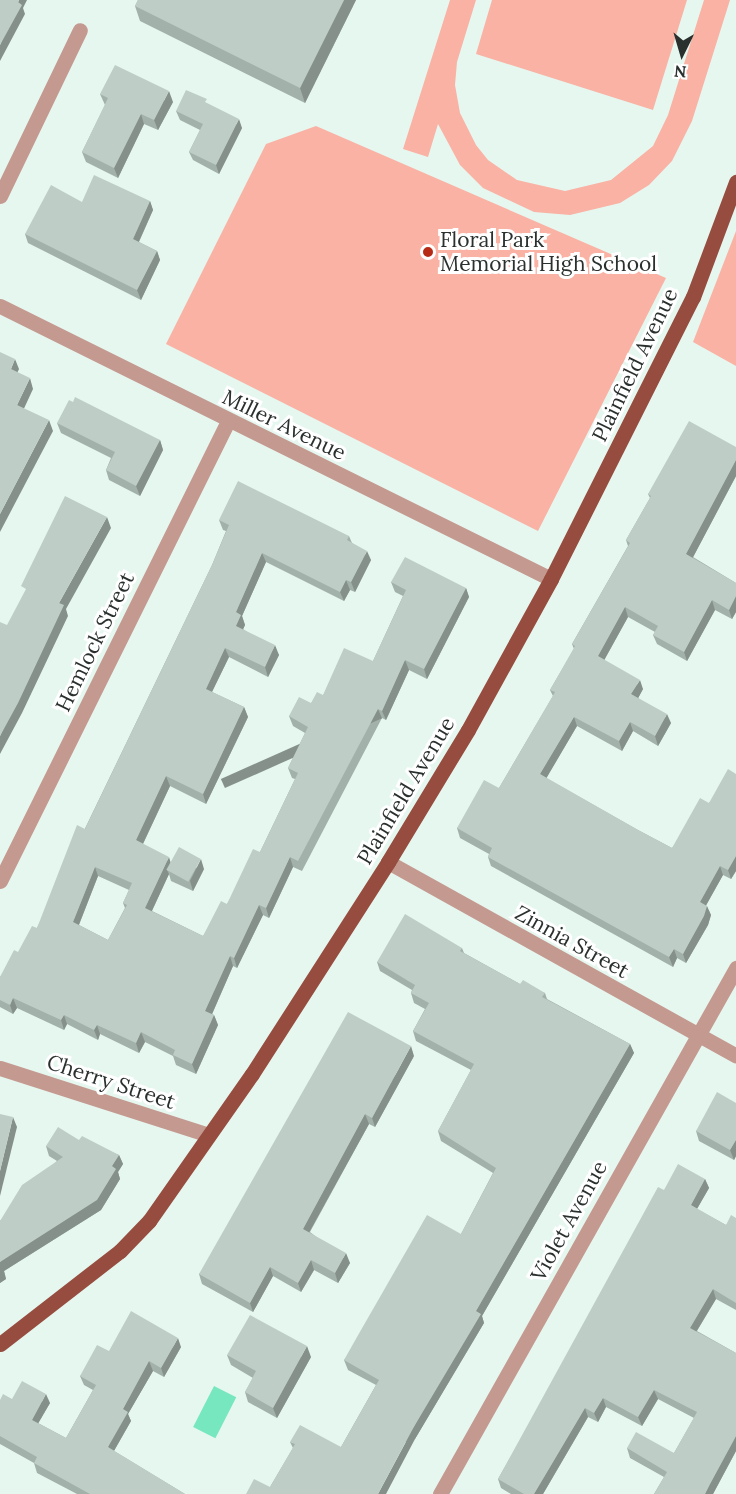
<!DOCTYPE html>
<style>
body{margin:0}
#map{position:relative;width:736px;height:1494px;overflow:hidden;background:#e6f7f0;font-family:Lora,serif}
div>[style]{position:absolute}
.green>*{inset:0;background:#f9b2a4}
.water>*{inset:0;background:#77e7bf;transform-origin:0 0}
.minor>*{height:15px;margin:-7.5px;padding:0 7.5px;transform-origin:7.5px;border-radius:7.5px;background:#c49990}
.major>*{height:15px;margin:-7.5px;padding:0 7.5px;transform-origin:7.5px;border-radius:7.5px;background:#964d3f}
.wall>*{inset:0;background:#a3b1ab}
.shaded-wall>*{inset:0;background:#85908b;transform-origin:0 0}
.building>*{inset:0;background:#becec7;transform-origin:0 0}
.dots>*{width:16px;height:16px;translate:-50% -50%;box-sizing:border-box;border:3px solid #fff;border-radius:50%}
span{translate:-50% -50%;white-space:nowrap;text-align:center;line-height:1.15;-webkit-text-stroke:6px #fff;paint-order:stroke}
.poi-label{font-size:21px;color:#2a302e}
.left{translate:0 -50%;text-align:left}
.street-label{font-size:21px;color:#2a302e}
.north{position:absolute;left:652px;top:24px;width:60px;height:60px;-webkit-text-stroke:4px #fff;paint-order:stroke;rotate:185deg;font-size:16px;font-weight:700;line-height:24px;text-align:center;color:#2a302e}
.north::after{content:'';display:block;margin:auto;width:21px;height:27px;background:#2a302e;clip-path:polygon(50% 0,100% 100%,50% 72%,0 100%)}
</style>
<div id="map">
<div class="green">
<i style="clip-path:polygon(450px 0,476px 0,457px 62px,455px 85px,460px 113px,476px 145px,488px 160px,517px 180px,565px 191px,611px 180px,653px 146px,668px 115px,704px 0,730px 0,692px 121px,672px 161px,649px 185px,620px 203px,570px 215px,534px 212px,483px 188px,460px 165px,438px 124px,428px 157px,403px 149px)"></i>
<i style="clip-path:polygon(492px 0,687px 0,653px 110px,476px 54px)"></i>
<i style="clip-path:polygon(316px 126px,666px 278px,538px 531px,166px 344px,266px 144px)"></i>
<i style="clip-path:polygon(736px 231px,736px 366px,693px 342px)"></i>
</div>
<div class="water">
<i style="left:214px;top:1386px;width:25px;height:46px;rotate:27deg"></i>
</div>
<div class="minor">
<i style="left:0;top:196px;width:184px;rotate:-64.3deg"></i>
<i style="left:0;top:306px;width:615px;rotate:26.36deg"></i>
<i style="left:388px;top:862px;width:398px;rotate:29.1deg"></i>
<i style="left:0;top:881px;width:513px;rotate:-63.63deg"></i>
<i style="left:0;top:1068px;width:219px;rotate:17.8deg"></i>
<i style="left:440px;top:1494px;width:604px;rotate:-60.63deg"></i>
</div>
<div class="major">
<i style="left:0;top:1344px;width:152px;rotate:-37.8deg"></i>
<i style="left:120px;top:1251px;width:42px;rotate:-46deg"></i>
<i style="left:149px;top:1221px;width:179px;rotate:-55deg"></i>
<i style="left:252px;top:1074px;width:252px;rotate:-57.3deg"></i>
<i style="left:388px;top:862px;width:154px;rotate:-58.8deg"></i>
<i style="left:468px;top:730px;width:172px;rotate:-61.2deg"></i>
<i style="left:551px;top:579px;width:316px;rotate:-63.3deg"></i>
<i style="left:693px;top:297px;width:123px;rotate:-69.5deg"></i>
</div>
<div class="wall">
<i style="clip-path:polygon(138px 0,356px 0,305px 103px,140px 21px,135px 6px)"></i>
<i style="clip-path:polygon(100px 94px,173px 102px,158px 130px,144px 124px,118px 178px,86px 162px,82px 152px,105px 105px)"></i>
<i style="clip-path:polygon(208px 104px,242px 128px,219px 174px,193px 160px,189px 152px,200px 130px,180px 120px,176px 111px)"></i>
<i style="clip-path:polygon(150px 201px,153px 210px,139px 242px,157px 251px,160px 260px,141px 300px,28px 243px,25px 234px,82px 202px)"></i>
<i style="clip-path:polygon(57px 423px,160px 440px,163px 450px,140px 496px,109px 480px,106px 470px,111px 458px,61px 433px)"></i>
<i style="clip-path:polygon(736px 447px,736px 476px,693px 557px,736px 583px,736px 612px,732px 619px,715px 610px,687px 661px,657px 644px,653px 635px,655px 632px,628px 617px,604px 660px,643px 689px,638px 698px,671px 723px,658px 746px,633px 731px,622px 751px,577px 726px,546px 778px,638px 830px,672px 848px,709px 803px,736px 774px,736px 871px,731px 879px,723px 875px,706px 905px,711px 915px,708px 925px,686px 963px,677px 958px,673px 967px,491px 866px,488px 857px,489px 854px,460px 838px,457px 828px,499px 788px,553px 696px,550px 690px,574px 649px,572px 644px,628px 546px,626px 540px,650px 498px,648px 494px)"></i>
<i style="clip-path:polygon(evenodd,219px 520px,349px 536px,352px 543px,371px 560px,355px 592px,350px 590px,344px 601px,266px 562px,242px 616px,245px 625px,243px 629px,279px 655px,268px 677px,229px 657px,212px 692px,244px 707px,248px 717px,206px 804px,170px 786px,143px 844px,171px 863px,204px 869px,193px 891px,171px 881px,169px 874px,152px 911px,203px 936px,227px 904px,260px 852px,295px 779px,292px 778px,288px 768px,305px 733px,293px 726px,289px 716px,311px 703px,373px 661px,403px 596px,395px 592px,391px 582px,466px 588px,469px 597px,427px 679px,409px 670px,386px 720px,382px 718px,302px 871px,293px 867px,269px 918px,263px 915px,237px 968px,233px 966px,212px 1014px,214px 1015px,218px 1025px,196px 1074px,176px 1065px,173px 1056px,145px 1042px,139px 1053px,100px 1034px,98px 1040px,67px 1024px,64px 1030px,17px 1008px,13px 1014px,0 1007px,0 977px,37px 928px,212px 565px,226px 531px,223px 530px,219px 520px,98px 876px,129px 890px,123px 903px,125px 908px,108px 940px,79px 925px,98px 876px)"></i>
<i style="clip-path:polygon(462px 948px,464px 953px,520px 984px,545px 993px,547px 999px,630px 1044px,634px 1053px,482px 1316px,484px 1323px,415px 1439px,270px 1487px,293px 1448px,290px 1442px,341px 1447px,376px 1385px,348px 1370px,344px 1360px,461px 1234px,493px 1173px,441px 1141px,438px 1131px,471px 1070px,416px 1041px,413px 1031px,425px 1009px,414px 1003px,411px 993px,412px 990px,380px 971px,377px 962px)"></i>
<i style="clip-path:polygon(414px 1056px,375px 1127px,369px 1124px,310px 1232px,350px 1263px,338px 1283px,314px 1270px,301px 1292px,273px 1276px,253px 1312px,202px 1284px,199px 1274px)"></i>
<i style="clip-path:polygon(736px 1103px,736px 1156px,734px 1160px,699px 1141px,696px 1131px)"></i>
<i style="clip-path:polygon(79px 1140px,119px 1155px,123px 1164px,118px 1172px,120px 1179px,101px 1210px,4px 1271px,6px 1279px,0 1283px,0 1221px,57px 1161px,49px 1156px,46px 1146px)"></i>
<i style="clip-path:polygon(705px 1179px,709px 1188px,697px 1209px,726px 1225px,736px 1218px,736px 1310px,716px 1299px,697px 1331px,736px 1353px,736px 1352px,736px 1451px,713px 1494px,654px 1494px,664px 1477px,630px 1458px,627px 1448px,674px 1453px,694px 1418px,658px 1399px,642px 1426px,606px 1407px,598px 1422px,588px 1417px,543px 1494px,511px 1494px,501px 1488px,498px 1479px,664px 1190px)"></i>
<i style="clip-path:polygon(181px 1347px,164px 1377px,153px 1371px,128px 1414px,131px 1421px,114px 1451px,185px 1494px,77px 1494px,37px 1473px,34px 1463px,0 1444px,0 1400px,12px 1399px,50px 1403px,38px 1423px,66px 1438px,93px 1390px,84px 1385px,80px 1376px,109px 1351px)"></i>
<i style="clip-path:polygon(227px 1355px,311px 1357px,277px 1418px,248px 1402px,245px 1392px,253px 1378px,231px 1365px)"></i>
</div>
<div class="shaded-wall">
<i style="clip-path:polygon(19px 0,27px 0,23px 8px,25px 14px,0 61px,0 45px)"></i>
<i style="clip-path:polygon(344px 0,356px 0,305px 103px,300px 88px)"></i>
<i style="clip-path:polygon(169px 91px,173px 102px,158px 130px,154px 120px)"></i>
<i style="clip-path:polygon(141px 114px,144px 124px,118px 178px,114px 168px)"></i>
<i style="clip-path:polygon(239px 119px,242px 128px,219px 174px,216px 165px)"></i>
<i style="clip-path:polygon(150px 201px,153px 210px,136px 248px,133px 239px)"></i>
<i style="clip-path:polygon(157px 251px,160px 260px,141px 300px,137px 290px)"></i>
<i style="clip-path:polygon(15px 359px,19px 369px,14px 380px,11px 369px)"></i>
<i style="clip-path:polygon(30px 378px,33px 389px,21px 415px,17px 405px)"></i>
<i style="clip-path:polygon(49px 420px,53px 431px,0 532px,0 514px)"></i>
<i style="clip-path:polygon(160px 440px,163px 450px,140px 496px,136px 486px)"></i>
<i style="clip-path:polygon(736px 460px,736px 476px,690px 563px,686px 554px)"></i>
<i style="clip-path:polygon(107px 517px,111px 528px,66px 609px,68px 616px,22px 713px,0 754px,0 736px,59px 603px)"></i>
<i style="clip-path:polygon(367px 551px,371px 560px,355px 592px,351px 582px)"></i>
<i style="clip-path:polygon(262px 553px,266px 562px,242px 616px,245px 625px,240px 636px,236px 626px,236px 612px)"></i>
<i style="clip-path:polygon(346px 580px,350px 590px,344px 601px,340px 592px)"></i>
<i style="clip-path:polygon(466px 588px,469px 597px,427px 679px,424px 669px)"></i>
<i style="clip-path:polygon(736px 596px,736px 612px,732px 619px,729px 610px)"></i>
<i style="clip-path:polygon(712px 600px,715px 610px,687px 661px,684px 652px)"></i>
<i style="clip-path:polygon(625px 607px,628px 617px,601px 666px,598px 656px)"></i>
<i style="clip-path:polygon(275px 645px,279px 655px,268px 677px,265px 667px)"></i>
<i style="clip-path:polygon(225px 648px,229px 657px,209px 698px,206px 689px)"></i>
<i style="clip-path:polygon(405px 660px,409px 670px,386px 720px,382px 711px)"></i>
<i style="clip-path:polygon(640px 680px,643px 689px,635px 704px,631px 694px)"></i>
<i style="clip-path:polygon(244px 707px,248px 717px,206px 804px,203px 794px)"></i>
<i style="left:378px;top:709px;width:10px;height:172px;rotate:66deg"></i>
<i style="clip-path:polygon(667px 714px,671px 723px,658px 746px,655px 736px)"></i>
<i style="clip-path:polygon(574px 717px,577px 726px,543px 784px,540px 774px)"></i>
<i style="clip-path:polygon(630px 722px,633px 731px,622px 751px,619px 741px)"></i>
<i style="clip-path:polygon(166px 776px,170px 786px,140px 850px,136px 840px)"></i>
<i style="clip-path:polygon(736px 856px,736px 871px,731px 879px,728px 870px)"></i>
<i style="clip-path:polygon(169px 857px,172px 867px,167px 870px,169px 874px,149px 917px,145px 908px)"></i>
<i style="clip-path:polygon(290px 857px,293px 867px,269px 918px,266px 908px)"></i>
<i style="clip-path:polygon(201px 859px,204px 869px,193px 891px,190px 881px)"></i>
<i style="clip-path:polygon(720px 866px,723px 875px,703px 911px,700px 902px)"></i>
<i style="clip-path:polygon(95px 867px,98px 876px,76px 932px,73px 922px)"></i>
<i style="clip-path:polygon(259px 905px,263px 915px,237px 968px,234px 958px)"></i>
<i style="clip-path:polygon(707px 906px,711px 915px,708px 925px,686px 963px,683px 954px)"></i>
<i style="clip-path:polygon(674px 949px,677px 958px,673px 967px,669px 957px)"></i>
<i style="clip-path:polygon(230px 956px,233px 966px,209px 1021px,205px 1011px)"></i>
<i style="clip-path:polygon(13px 998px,17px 1008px,13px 1014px,10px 1005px)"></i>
<i style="clip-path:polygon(64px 1015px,67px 1024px,64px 1030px,61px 1020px)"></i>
<i style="clip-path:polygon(214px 1015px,218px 1025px,196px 1074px,192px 1064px)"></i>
<i style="clip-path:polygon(97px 1025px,100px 1034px,98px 1040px,94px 1030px)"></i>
<i style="clip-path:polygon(141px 1032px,145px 1042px,139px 1053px,136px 1043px)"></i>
<i style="clip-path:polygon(630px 1044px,634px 1053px,482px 1316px,484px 1323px,415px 1439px,386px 1494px,378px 1494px,476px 1311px)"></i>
<i style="clip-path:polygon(411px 1046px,414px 1056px,375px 1127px,372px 1118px)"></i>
<i style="clip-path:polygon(365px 1114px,369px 1124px,306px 1238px,303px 1229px)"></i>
<i style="clip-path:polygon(13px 1117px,17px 1127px,0 1196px,0 1171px)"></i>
<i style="clip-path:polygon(736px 1140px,736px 1156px,734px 1160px,730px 1150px)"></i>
<i style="clip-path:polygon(119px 1155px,123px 1164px,118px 1172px,120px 1179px,101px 1210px,4px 1271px,6px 1279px,0 1283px,0 1262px,112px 1166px)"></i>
<i style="clip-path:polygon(705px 1179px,709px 1188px,694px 1214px,691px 1205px)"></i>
<i style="clip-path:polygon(346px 1253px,350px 1263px,338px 1283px,335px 1273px)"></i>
<i style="clip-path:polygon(311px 1260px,314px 1270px,301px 1292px,298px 1283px)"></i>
<i style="clip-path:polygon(270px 1267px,273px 1276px,253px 1312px,250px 1303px)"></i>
<i style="clip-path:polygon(713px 1289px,716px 1299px,693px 1337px,690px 1328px)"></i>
<i style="clip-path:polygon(178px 1338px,181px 1347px,164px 1377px,161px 1368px)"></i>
<i style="clip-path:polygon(307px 1346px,311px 1357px,277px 1418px,273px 1408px)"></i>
<i style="clip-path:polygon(149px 1361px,153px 1371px,128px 1414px,131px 1421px,111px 1456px,108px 1447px,123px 1409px)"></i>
<i style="clip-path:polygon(654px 1390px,658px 1399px,642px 1426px,638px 1417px)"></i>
<i style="clip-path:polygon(46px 1394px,50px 1403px,35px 1429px,32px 1420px)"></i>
<i style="clip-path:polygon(603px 1398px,606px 1407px,598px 1422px,594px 1413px)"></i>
<i style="clip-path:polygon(585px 1408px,588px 1417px,543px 1494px,534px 1494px)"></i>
<i style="clip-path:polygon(736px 1436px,736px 1451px,713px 1494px,705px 1494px,710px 1484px)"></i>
</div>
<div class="building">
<i style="clip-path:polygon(0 0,19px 0,18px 2px,22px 5px,0 45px)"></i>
<i style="clip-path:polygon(138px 0,344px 0,300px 88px,135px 6px)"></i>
<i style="clip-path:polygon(115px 65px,169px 91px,154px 120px,141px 114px,114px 168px,82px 152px,108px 98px,100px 94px)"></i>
<i style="clip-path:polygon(186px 90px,207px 99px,205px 102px,239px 119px,216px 165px,189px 152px,203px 124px,176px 111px)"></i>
<i style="clip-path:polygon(94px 175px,150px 201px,133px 239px,157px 251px,137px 290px,25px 234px,51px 185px,82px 202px)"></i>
<i style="clip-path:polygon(0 352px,15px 359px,11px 369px,30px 378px,17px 405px,49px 420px,0 514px)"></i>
<i style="clip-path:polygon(75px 397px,160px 440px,136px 486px,106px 470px,115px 452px,57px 423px,69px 400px,73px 402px)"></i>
<i style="clip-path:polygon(689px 421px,736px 447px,736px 460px,686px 554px,736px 583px,736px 596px,729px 610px,712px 600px,684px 652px,653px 635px,658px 626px,625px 607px,598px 656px,640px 680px,631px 694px,667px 714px,655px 736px,630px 722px,619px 741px,574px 717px,540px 774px,638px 830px,672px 848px,700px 798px,709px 803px,728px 769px,736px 774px,736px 856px,728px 870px,720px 866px,700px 902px,707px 906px,704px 916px,683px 954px,674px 949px,669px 957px,488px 857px,492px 848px,457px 828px,484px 780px,499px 788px,555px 692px,550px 690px,575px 646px,572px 644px,630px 543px,626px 540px,651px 496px,648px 494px)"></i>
<i style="clip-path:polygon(evenodd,238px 481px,349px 536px,347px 540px,367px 551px,351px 582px,346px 580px,340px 592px,262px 553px,236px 612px,241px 615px,236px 626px,275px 645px,265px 667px,225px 648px,206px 689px,244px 707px,203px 794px,166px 776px,136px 840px,169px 857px,145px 908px,203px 936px,221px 901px,227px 904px,253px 849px,260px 852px,298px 773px,288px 768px,308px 727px,289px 716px,299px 697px,311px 703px,317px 692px,323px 695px,344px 648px,373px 661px,406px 590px,391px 582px,405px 557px,466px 588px,424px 669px,405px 660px,382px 711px,378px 709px,298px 861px,290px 857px,266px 908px,259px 905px,234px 958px,230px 956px,205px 1011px,214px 1015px,192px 1064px,173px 1055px,175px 1050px,141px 1032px,136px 1043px,97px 1025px,94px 1030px,64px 1015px,61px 1020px,13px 998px,10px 1005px,0 1000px,0 977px,14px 950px,18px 952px,32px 926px,37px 928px,77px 825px,85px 829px,212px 565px,229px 525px,219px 520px,238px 481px,95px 867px,132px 883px,123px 903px,127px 905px,108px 940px,73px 922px,95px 867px)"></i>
<i style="clip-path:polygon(65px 496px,107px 517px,59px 603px,64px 605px,18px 703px,0 736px,0 622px,7px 625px,26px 589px,21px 586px)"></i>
<i style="left:179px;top:847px;width:25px;height:26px;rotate:29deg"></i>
<i style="clip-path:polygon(405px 914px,462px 948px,460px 951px,520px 984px,523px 980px,545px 993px,542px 997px,630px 1044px,476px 1311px,481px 1314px,412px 1430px,378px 1494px,246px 1494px,254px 1479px,270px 1487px,295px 1444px,290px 1442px,300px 1425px,341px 1447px,379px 1380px,344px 1360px,357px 1337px,427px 1215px,461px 1234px,496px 1168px,438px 1131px,474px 1064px,413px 1031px,429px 1003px,411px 993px,415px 985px,377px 962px)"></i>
<i style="clip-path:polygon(348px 1012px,411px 1046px,372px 1118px,365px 1114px,303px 1229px,346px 1253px,335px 1273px,311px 1260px,298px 1283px,270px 1267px,250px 1303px,199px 1274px)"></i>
<i style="clip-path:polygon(717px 1092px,736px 1103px,736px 1140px,730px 1150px,696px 1131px)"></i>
<i style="clip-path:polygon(0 1114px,13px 1117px,0 1171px)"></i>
<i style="clip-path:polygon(58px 1127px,79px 1140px,82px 1136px,119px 1155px,112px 1166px,116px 1169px,97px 1200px,0 1262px,0 1221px,22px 1185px,63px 1157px,46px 1146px)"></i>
<i style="clip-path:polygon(678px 1164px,705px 1179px,691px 1205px,726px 1225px,731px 1215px,736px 1218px,736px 1303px,713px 1289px,690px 1328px,736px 1353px,736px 1352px,736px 1436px,710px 1484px,705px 1494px,654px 1494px,667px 1472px,627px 1448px,636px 1432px,674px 1453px,697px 1412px,654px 1390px,638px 1417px,603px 1398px,594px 1413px,585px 1408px,534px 1494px,524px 1494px,498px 1479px,658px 1187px,664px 1190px)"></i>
<i style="clip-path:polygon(131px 1311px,178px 1338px,161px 1368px,149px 1361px,123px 1409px,128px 1412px,108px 1447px,185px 1494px,90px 1494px,34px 1463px,37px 1457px,0 1436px,0 1400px,3px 1394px,12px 1399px,22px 1381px,46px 1394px,32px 1420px,66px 1438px,96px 1385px,80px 1376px,97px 1345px,109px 1351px)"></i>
<i style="clip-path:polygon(250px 1315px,307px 1346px,273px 1408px,245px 1392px,256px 1371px,227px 1355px)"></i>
</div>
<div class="dots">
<i style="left:428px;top:252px;background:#b72a16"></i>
</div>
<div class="poi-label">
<span class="left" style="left:440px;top:252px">Floral Park<br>Memorial High School</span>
</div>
<div class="street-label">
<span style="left:635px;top:365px;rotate:-64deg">Plainfield Avenue</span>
<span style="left:284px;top:425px;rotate:26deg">Miller Avenue</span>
<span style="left:95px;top:642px;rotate:-64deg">Hemlock Street</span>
<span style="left:406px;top:791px;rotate:-59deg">Plainfield Avenue</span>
<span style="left:572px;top:942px;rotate:29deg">Zinnia Street</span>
<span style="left:111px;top:1082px;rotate:18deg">Cherry Street</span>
<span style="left:569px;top:1221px;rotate:-61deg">Violet Avenue</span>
</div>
<div class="north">N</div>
</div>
